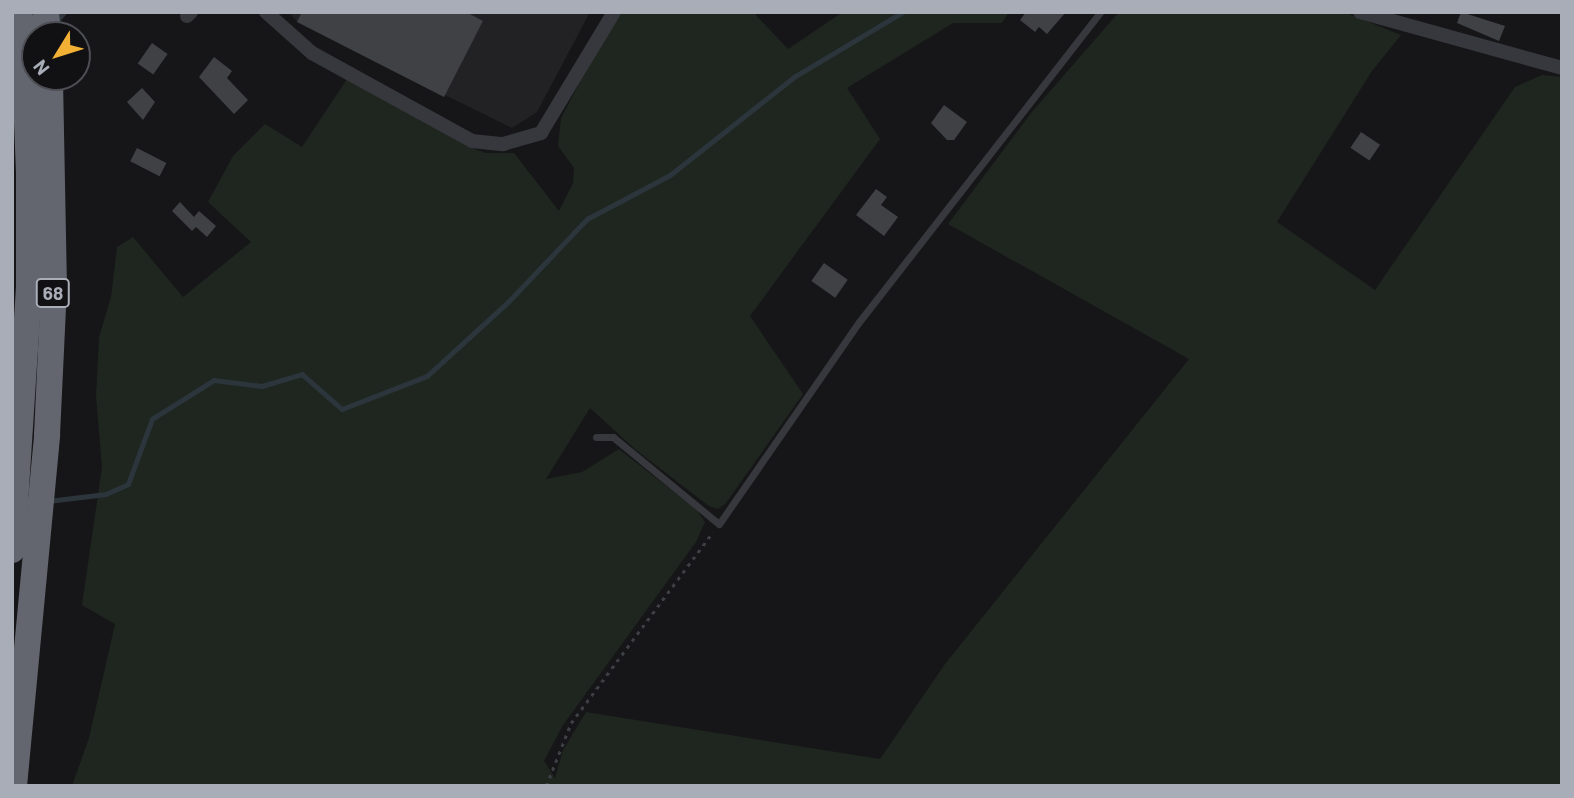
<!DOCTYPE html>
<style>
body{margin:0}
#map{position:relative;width:1574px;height:798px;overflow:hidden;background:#161618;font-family:Barlow,sans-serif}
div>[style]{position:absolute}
.built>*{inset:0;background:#222225}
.green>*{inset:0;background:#1e261f}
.stream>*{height:4.5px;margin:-2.25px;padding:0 2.25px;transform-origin:2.25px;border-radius:2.25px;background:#2c353c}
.building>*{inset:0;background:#404145;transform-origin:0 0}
.path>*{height:2.5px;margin-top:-1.25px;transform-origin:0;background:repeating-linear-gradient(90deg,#3d3f44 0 3.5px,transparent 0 8.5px)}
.lane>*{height:7px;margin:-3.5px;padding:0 3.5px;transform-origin:3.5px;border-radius:3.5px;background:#37383d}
.street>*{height:14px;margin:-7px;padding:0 7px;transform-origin:7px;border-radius:7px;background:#37383d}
.highway>*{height:26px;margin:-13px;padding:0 13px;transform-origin:13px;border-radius:13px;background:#63666e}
.highway-bridge>*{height:26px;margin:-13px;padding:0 13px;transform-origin:13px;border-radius:13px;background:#63666e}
span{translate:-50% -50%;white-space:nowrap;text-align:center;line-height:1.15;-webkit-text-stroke:5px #111113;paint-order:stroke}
.shield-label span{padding:2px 5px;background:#111113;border:2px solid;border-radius:5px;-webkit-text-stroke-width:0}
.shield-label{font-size:19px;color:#a8adb8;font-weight:700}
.frame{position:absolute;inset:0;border:14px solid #a8adb8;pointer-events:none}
.north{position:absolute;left:21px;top:21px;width:70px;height:70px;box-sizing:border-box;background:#111113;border:2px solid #4d4f55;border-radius:50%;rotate:232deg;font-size:19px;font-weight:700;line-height:28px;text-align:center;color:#a8adb8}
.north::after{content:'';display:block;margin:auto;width:24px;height:32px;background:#f2b134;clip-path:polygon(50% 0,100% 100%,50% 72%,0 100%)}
</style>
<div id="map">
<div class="built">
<i style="clip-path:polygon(289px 12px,590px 12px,537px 112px,512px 128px,297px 22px)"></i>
</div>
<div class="green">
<i style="clip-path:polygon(617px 12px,753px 12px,788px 49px,843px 12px,1009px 12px,1002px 23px,953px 23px,847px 88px,880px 139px,750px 316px,803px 394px,726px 503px,718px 509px,709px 506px,636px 450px,590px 408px,546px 479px,582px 472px,619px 449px,696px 509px,705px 522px,696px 542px,563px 725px,544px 761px,555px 778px,563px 750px,586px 712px,880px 759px,945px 664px,1189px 359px,948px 224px,1031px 113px,1119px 12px,1344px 12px,1401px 35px,1372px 71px,1277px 222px,1375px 290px,1515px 87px,1542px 75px,1562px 77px,1562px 786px,72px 786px,89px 738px,115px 624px,82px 605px,102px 467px,96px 396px,99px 337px,111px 297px,117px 247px,133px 237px,183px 297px,251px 242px,208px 202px,233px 156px,265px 124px,302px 147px,347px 79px,469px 147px,486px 153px,514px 153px,559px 211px,573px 183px,574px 168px,558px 146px,561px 118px)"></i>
</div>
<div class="stream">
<i style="left:56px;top:22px;width:13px;rotate:-51deg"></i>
<i style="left:48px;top:501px;width:58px;rotate:-6.9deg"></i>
<i style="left:106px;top:494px;width:24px;rotate:-24deg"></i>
<i style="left:128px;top:484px;width:69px;rotate:-69.7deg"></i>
<i style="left:152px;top:419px;width:73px;rotate:-32.2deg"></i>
<i style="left:214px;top:380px;width:48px;rotate:7.1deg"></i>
<i style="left:262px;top:386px;width:42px;rotate:-16.7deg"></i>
<i style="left:302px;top:374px;width:53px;rotate:41.2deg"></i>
<i style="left:342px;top:409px;width:91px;rotate:-21.2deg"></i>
<i style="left:427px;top:376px;width:110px;rotate:-42.4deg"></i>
<i style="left:508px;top:302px;width:115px;rotate:-46.4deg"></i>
<i style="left:587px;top:219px;width:94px;rotate:-27.9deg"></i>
<i style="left:670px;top:175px;width:158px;rotate:-38.3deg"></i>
<i style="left:794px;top:77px;width:127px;rotate:-30.8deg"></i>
</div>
<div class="building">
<i style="clip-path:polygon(302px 12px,466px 12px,483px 21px,444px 97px,297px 22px)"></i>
<i style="clip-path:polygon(1026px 12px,1066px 12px,1047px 34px,1039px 27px,1035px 32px,1020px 20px)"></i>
<i style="clip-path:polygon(1461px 12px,1505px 26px,1499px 41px,1457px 23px)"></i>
<i style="left:152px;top:43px;width:19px;height:25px;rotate:35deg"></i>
<i style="clip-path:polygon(214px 57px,232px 71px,227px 78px,248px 100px,234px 114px,199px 77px)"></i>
<i style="clip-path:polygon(142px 88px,155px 102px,143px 120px,127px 102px)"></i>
<i style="clip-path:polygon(944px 105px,967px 122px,954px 140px,947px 140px,931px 123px)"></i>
<i style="left:1361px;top:132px;width:23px;height:19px;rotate:34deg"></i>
<i style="left:137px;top:148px;width:33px;height:15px;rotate:27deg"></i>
<i style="clip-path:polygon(876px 189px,887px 197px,881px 205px,898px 217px,884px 236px,856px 215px)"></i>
<i style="clip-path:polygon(180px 202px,194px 217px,199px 211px,216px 226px,207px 237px,196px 227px,192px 231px,172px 211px)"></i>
<i style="left:824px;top:263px;width:29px;height:22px;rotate:35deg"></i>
</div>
<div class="path">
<i style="left:546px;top:786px;width:68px;rotate:-68.4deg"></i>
<i style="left:571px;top:723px;width:238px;rotate:-53.4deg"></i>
</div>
<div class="lane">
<i style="left:596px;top:437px;width:17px"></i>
<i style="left:613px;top:437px;width:137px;rotate:39.4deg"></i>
<i style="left:719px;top:524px;width:246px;rotate:-55.3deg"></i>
<i style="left:859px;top:322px;width:393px;rotate:-52.1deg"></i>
</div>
<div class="street">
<i style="left:266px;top:12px;width:62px;rotate:41.7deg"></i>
<i style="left:312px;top:53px;width:183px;rotate:28.8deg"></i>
<i style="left:472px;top:141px;width:31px;rotate:6deg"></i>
<i style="left:503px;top:144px;width:40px;rotate:-16deg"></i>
<i style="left:541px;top:133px;width:141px;rotate:-58.9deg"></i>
<i style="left:1360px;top:12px;width:210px;rotate:15.5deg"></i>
<i style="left:187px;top:16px;width:6px;rotate:-45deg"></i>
</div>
<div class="highway">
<i style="left:46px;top:12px;width:23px;rotate:85deg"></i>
<i style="left:12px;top:550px;width:263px;rotate:-86.3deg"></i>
<i style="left:29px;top:288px;width:117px;rotate:-90deg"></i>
<i style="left:14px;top:786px;width:353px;rotate:-84.6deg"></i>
<i style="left:47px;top:435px;width:147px;rotate:-87.3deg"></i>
<i style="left:54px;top:288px;width:211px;rotate:-91.1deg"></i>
</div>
<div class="highway-bridge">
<i style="left:23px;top:23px;width:148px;rotate:87.7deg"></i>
</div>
<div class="shield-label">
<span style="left:53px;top:293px">68</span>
</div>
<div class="frame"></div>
<div class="north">N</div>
</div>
